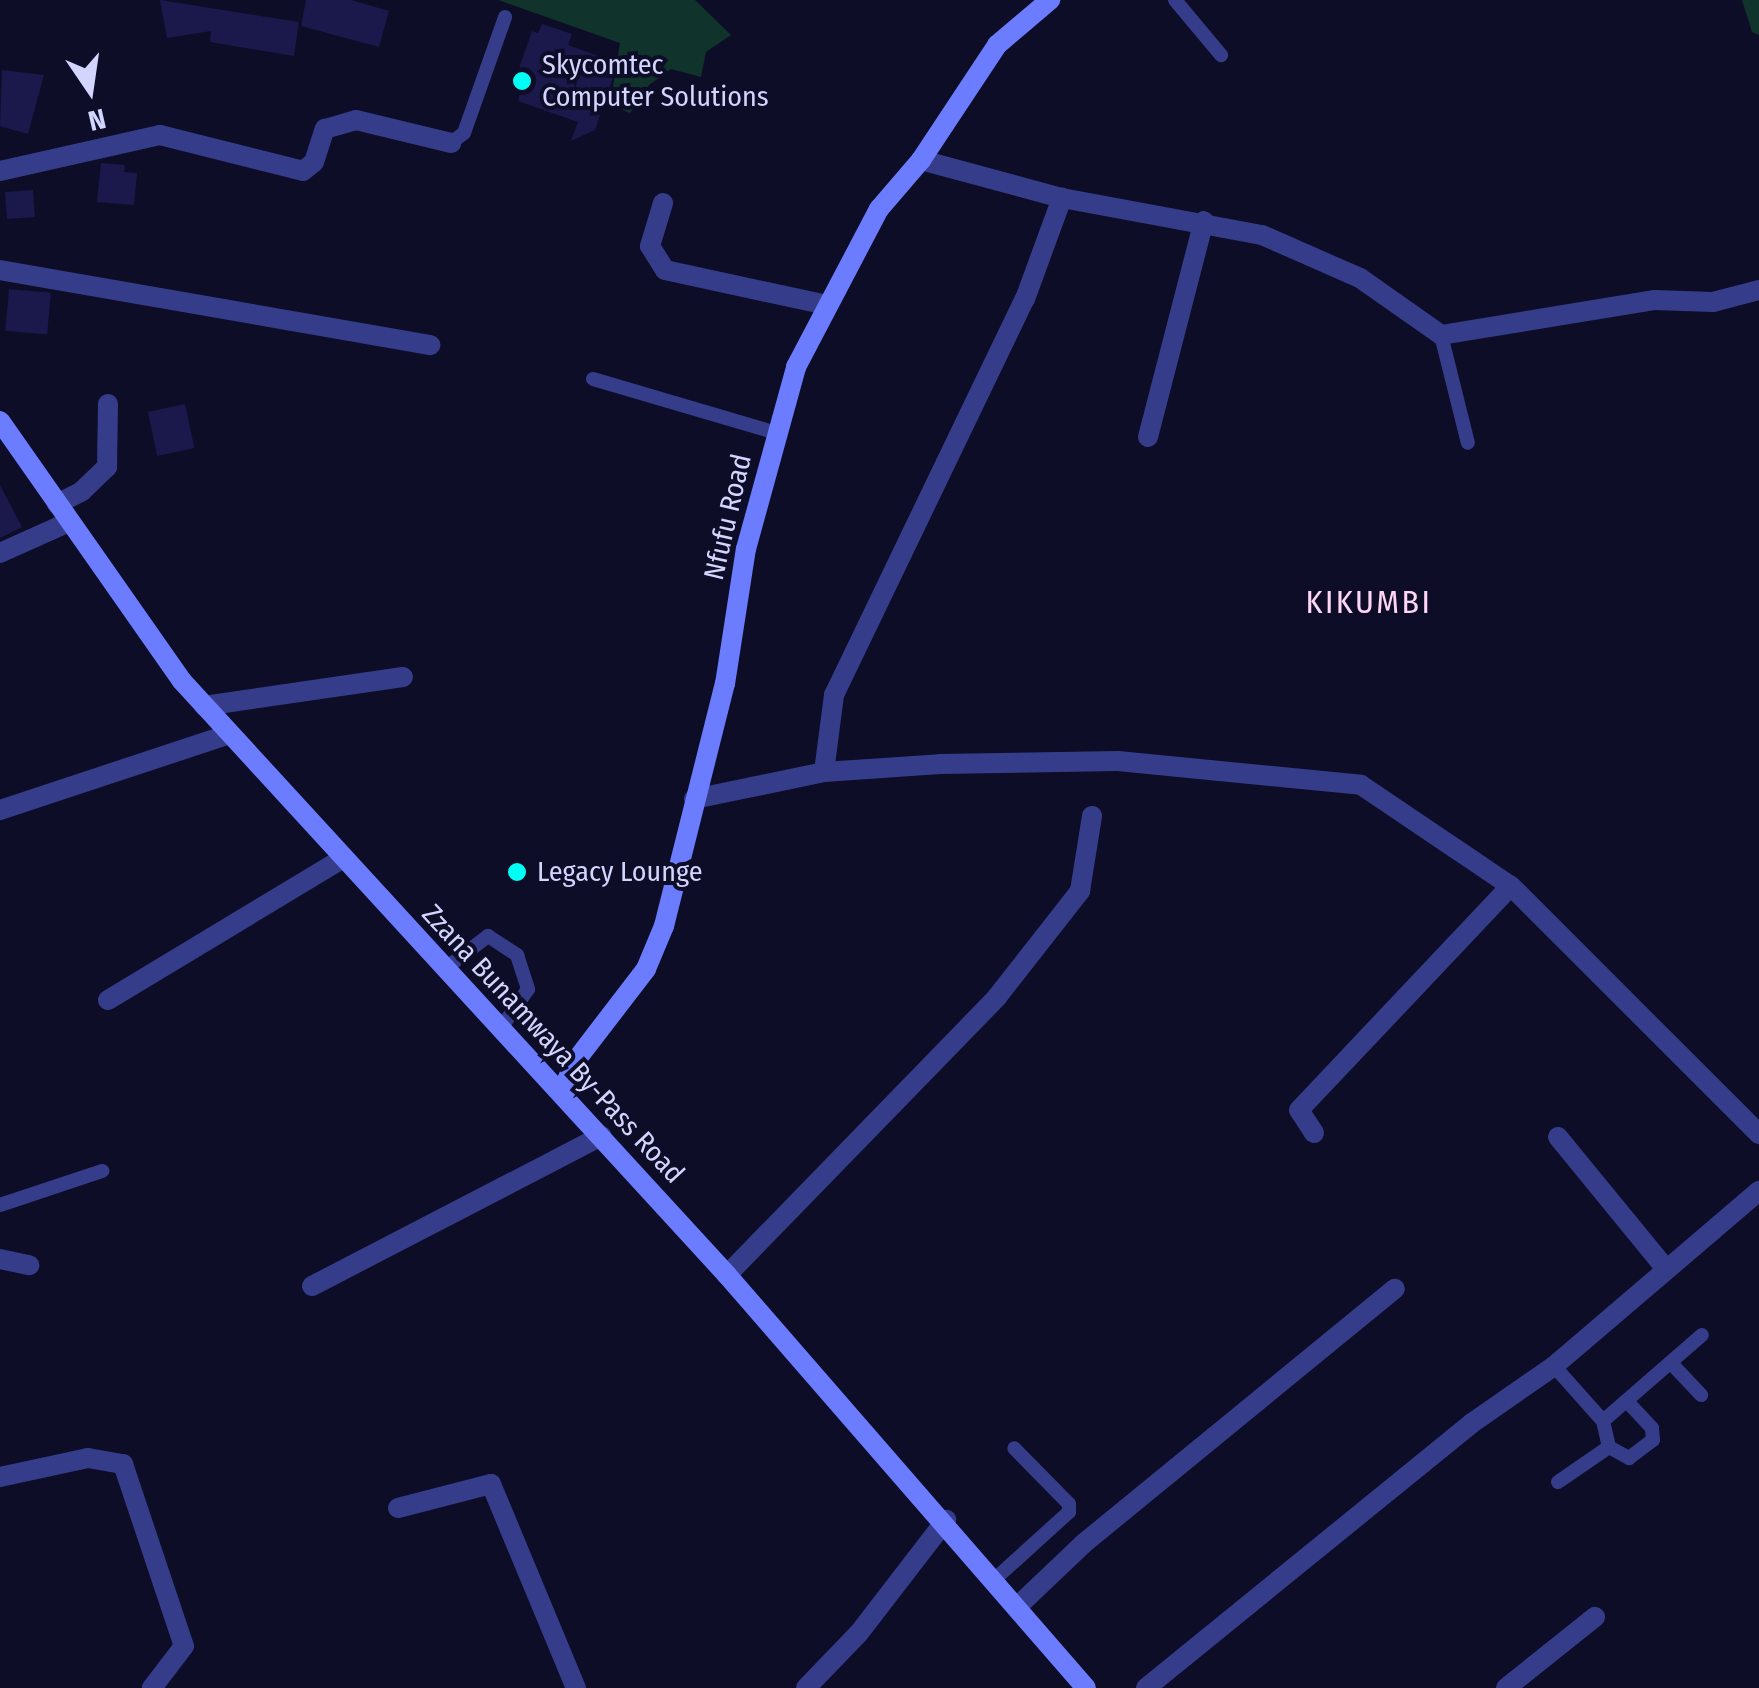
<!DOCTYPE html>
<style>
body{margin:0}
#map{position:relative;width:1759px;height:1688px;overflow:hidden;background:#0e0d28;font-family:"Fira Sans Condensed",sans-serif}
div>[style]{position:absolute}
.green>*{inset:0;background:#10332c}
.building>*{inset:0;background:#1b184b;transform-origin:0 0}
.lane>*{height:14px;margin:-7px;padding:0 7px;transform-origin:7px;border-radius:7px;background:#353d8b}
.street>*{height:20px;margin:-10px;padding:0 10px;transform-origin:10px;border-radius:10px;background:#353d8b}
.secondary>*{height:20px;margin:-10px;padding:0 10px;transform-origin:10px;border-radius:10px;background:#6b7cff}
.dots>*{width:28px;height:28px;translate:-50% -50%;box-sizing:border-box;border:5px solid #0e0d28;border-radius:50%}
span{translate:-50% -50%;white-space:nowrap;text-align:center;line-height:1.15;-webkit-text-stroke:8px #0e0d28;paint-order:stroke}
.poi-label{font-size:28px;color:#d4d5ff}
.left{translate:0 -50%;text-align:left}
.street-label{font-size:28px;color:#d4d5ff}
.quarter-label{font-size:32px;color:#ffd6f6;letter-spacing:2.5px}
.north{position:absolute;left:40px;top:40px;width:100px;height:100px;-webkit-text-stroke:8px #0e0d28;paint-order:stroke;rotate:167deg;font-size:28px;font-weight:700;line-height:40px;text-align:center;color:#d4d5ff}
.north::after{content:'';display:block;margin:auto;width:35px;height:45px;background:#d4d5ff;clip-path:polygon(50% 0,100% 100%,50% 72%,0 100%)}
</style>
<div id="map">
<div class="green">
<i style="clip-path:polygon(498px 0,695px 0,731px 35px,706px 52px,701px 77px,671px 69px,649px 85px,630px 113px,610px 105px,620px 43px)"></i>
<i style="clip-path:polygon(1742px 0,1759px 0,1759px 35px,1752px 32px)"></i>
</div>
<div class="building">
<i style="clip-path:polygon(160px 0,299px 22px,294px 56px,210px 42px,211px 31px,167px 38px)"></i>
<i style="clip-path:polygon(306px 0,351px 0,389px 11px,379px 47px,301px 26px)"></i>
<i style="clip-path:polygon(542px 24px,572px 34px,568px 45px,618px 63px,595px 130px,571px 141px,578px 122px,518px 101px,520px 94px,511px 91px,532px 31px,538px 33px)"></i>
<i style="clip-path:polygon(2px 70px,44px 75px,28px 134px,0 126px)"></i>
<i style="clip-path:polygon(101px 163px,125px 165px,124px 172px,137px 173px,134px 205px,97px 202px)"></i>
<i style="left:33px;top:190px;width:27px;height:28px;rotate:86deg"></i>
<i style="left:9px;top:289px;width:42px;height:42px;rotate:5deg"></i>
<i style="left:185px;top:404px;width:45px;height:38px;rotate:78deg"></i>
<i style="clip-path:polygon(0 485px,22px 527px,0 538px)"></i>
</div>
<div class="lane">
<i style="left:1175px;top:0;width:72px;rotate:50.1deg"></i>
<i style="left:451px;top:143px;width:16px;rotate:-38deg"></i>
<i style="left:464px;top:133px;width:123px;rotate:-70.5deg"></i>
<i style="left:1441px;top:335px;width:111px;rotate:76deg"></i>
<i style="left:593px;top:379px;width:191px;rotate:16.4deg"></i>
<i style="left:446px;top:968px;width:53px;rotate:-37.3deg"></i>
<i style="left:488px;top:936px;width:35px;rotate:33deg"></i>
<i style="left:517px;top:955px;width:36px;rotate:72deg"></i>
<i style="left:528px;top:989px;width:47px;rotate:124.7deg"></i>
<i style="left:0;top:1205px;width:108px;rotate:-18.4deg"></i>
<i style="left:1671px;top:1363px;width:44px;rotate:46.8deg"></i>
<i style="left:1554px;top:1366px;width:74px;rotate:48.3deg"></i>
<i style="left:1603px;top:1421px;width:27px;rotate:77deg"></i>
<i style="left:1609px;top:1447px;width:23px;rotate:29deg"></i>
<i style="left:1629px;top:1458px;width:30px;rotate:-37deg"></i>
<i style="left:1653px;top:1440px;width:12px;rotate:-95deg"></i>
<i style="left:1652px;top:1428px;width:35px;rotate:-133deg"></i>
<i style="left:1603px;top:1421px;width:131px;rotate:-41deg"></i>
<i style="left:1558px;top:1482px;width:62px;rotate:-34.5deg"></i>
<i style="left:995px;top:1579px;width:100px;rotate:-42.2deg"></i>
<i style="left:1069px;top:1512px;width:8px;rotate:-90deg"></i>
<i style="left:1069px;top:1504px;width:78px;rotate:-134.5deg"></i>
</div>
<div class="street">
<i style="left:921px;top:160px;width:146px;rotate:15.1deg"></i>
<i style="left:1062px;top:198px;width:203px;rotate:10.5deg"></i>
<i style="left:1262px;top:235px;width:107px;rotate:23.7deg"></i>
<i style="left:1360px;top:278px;width:99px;rotate:35.1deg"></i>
<i style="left:1441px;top:335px;width:217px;rotate:-9.3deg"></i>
<i style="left:1655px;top:300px;width:58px;rotate:2deg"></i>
<i style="left:1713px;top:302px;width:48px;rotate:-14.6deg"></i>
<i style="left:0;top:171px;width:164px;rotate:-12.7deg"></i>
<i style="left:160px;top:135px;width:147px;rotate:14.1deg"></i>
<i style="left:303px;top:171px;width:14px;rotate:-39deg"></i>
<i style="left:314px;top:162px;width:35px;rotate:-72deg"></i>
<i style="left:325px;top:129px;width:32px;rotate:-16deg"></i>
<i style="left:356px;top:120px;width:98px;rotate:13.6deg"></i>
<i style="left:663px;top:203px;width:45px;rotate:106.8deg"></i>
<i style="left:650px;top:246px;width:28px;rotate:58deg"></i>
<i style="left:665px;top:270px;width:166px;rotate:12.2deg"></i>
<i style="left:0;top:270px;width:437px;rotate:9.9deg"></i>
<i style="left:1148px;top:437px;width:223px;rotate:-75.5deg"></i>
<i style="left:57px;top:504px;width:28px;rotate:-27deg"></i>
<i style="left:82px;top:491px;width:35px;rotate:-44deg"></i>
<i style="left:107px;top:467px;width:63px;rotate:-89.1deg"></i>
<i style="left:0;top:553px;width:76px;rotate:-24.2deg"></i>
<i style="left:204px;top:706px;width:201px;rotate:-8.3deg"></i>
<i style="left:824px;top:772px;width:78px;rotate:-82.6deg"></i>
<i style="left:834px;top:695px;width:440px;rotate:-64.3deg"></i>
<i style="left:1025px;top:299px;width:108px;rotate:-69.9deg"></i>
<i style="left:694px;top:799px;width:133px;rotate:-11.7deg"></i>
<i style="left:824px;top:772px;width:116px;rotate:-3.9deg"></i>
<i style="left:940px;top:764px;width:178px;rotate:-1deg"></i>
<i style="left:1118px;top:761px;width:244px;rotate:5.6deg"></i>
<i style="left:1361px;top:785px;width:181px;rotate:34deg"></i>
<i style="left:1511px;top:886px;width:351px;rotate:45deg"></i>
<i style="left:0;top:810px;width:242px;rotate:-18.3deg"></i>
<i style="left:108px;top:1000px;width:275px;rotate:-31.1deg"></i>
<i style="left:1314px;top:1133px;width:27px;rotate:-123deg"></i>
<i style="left:1299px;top:1110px;width:308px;rotate:-46.6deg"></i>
<i style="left:1558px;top:1137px;width:171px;rotate:50.7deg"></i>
<i style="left:0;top:1259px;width:30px;rotate:12deg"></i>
<i style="left:727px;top:1275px;width:388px;rotate:-45.8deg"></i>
<i style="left:997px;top:997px;width:135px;rotate:-51.9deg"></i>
<i style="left:1080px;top:891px;width:76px;rotate:-80.9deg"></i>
<i style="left:312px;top:1286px;width:326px;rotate:-27.4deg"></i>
<i style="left:0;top:1477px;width:90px;rotate:-12.2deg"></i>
<i style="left:88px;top:1458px;width:36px;rotate:10deg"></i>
<i style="left:123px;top:1464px;width:192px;rotate:71.5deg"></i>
<i style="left:184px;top:1646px;width:53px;rotate:127.3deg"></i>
<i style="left:398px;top:1508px;width:96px;rotate:-14.5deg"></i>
<i style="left:491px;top:1484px;width:221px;rotate:67.4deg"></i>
<i style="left:1018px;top:1606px;width:90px;rotate:-43.6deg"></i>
<i style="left:1083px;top:1544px;width:403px;rotate:-39.3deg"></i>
<i style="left:806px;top:1688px;width:76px;rotate:-46.1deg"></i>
<i style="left:859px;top:1633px;width:143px;rotate:-52.4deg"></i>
<i style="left:1146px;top:1688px;width:420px;rotate:-39.1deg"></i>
<i style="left:1472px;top:1423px;width:100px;rotate:-34.8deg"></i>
<i style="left:1554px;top:1366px;width:270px;rotate:-40.5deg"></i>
<i style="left:1506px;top:1688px;width:114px;rotate:-38.6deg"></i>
</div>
<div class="secondary">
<i style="left:0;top:421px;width:317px;rotate:55deg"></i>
<i style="left:182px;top:681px;width:806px;rotate:47.46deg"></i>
<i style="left:727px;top:1275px;width:547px;rotate:49deg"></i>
<i style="left:561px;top:1093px;width:38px;rotate:-65deg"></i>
<i style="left:577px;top:1059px;width:113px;rotate:-52.5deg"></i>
<i style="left:646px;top:969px;width:47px;rotate:-67.3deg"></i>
<i style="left:664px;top:926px;width:250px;rotate:-75.9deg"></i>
<i style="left:725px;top:684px;width:137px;rotate:-81.2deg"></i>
<i style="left:746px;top:549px;width:189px;rotate:-74.6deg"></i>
<i style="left:796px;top:367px;width:178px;rotate:-62.3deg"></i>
<i style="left:879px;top:209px;width:65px;rotate:-49.4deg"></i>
<i style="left:921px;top:160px;width:138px;rotate:-56.5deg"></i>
<i style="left:997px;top:45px;width:70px;rotate:-40.3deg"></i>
</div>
<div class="dots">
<i style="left:522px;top:81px;background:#00fff5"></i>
<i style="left:517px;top:872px;background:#00fff5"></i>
</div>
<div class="poi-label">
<span class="left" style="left:542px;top:81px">Skycomtec<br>Computer Solutions</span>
<span class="left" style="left:537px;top:872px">Legacy Lounge</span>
</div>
<div class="street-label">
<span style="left:728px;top:517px;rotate:-77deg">Nfufu Road</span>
<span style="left:553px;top:1044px;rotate:47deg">Zzana Bunamwaya By-Pass Road</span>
</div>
<div class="quarter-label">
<span style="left:1369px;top:602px">KIKUMBI</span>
</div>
<div class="north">N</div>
</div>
